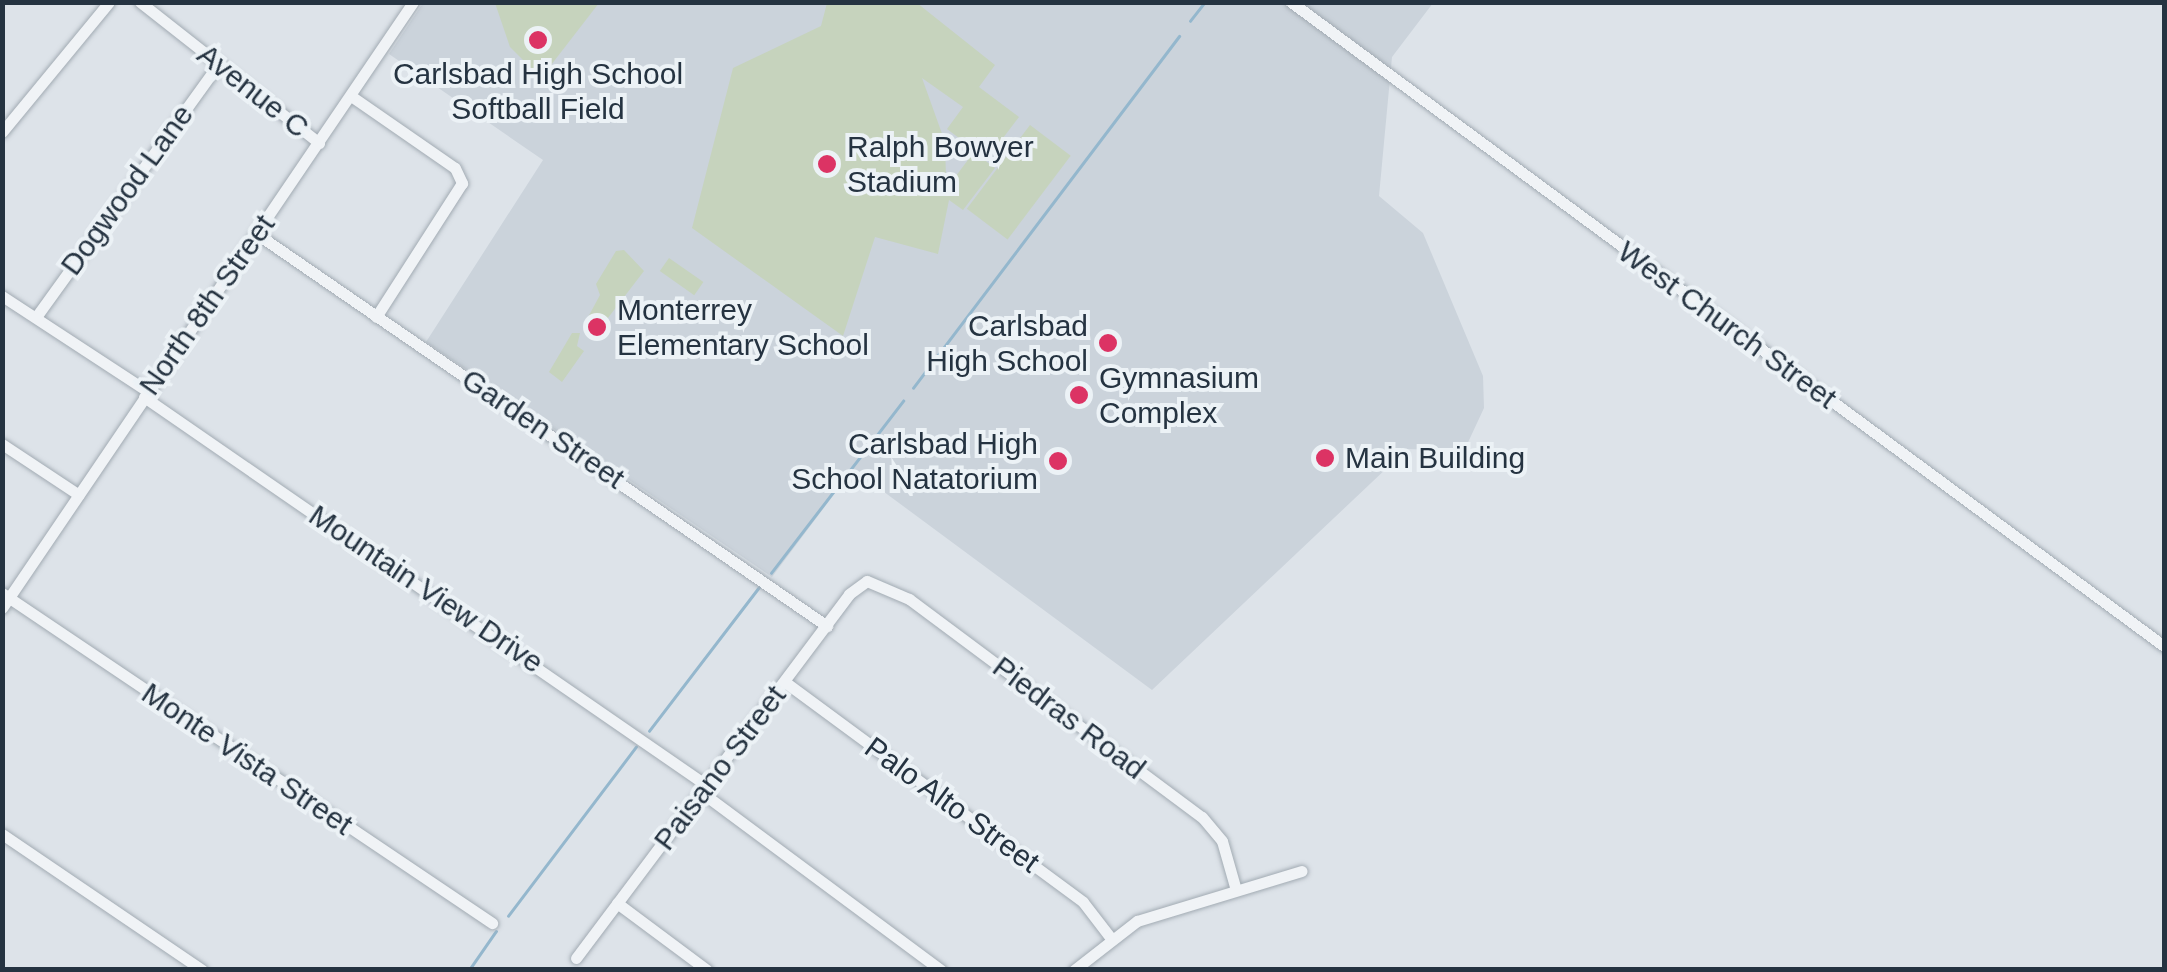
<!DOCTYPE html>
<style>
body{margin:0}
#map{position:relative;width:2167px;height:972px;overflow:hidden;background:#dde3e9;font-family:Arial,sans-serif}
div>[style]{position:absolute}
.built>*{inset:0;background:#cbd3db}
.green>*{inset:0;background:#c6d3bd;transform-origin:0 0}
.stream>*{height:2.5px;margin:-1.25px;padding:0 1.25px;transform-origin:1.25px;border-radius:1.25px;background:#94b7cd}
.roads{filter:drop-shadow(0 0 2px #a2abb3) drop-shadow(0 0 2px #a2abb3)}
.minor>*{height:11px;margin:-5.5px;padding:0 5.5px;transform-origin:5.5px;border-radius:5.5px;background:#f0f3f6}
.dots>*{width:28px;height:28px;translate:-50% -50%;box-sizing:border-box;border:5px solid #ecf2f6;border-radius:50%}
span{translate:-50% -50%;white-space:nowrap;text-align:center;line-height:1.15;-webkit-text-stroke:8px #ecf2f6;paint-order:stroke}
.poi-label{font-size:30px;color:#253341}
.left{translate:0 -50%;text-align:left}
.right{translate:-100% -50%;text-align:right}
.street-label{font-size:30px;color:#253341}
.frame{position:absolute;inset:0;border:5px solid #253341;pointer-events:none}
</style>
<div id="map">
<div class="built">
<i style="clip-path:polygon(1265px 2px,1433px 3px,1392px 57px,1379px 196px,1423px 233px,1483px 376px,1484px 408px,1464px 451px,1407px 449px,1152px 690px,853px 469px,772px 577px,426px 342px,543px 160px,389px 54px,423px 3px)"></i>
</div>
<div class="green">
<i style="clip-path:polygon(495px 3px,495px 2px,599px 3px,541px 78px,510px 47px)"></i>
<i style="clip-path:polygon(827px 3px,917px 3px,995px 65px,979px 87px,1019px 117px,987px 159px,947px 129px,963px 107px,922px 78px,945px 142px,946px 178px,938px 190px,943px 193px,974px 152px,995px 168px,963px 210px,949px 200px,938px 254px,875px 237px,843px 336px,692px 228px,733px 68px,821px 26px)"></i>
<i style="left:1030px;top:125px;width:51px;height:105px;rotate:37deg"></i>
<i style="clip-path:polygon(624px 250px,644px 271px,601px 327px,587px 319px,600px 295px,596px 284px,616px 251px)"></i>
<i style="left:669px;top:258px;width:42px;height:16px;rotate:35deg"></i>
<i style="clip-path:polygon(572px 333px,580px 333px,577px 346px,584px 351px,562px 382px,549px 372px)"></i>
</div>
<div class="stream">
<i style="left:1190px;top:21px;width:24px;rotate:-52deg"></i>
<i style="left:913px;top:388px;width:441px;rotate:-52.9deg"></i>
<i style="left:771px;top:573px;width:217px;rotate:-52.5deg"></i>
<i style="left:649px;top:731px;width:181px;rotate:-52.6deg"></i>
<i style="left:508px;top:916px;width:212px;rotate:-52.9deg"></i>
<i style="left:469px;top:970px;width:47px;rotate:-55.3deg"></i>
</div>
<div class="roads">
<div class="minor">
<i style="left:140px;top:2px;width:228px;rotate:38.2deg"></i>
<i style="left:1291px;top:2px;width:1085px;rotate:36.42deg"></i>
<i style="left:351px;top:96px;width:126px;rotate:34.7deg"></i>
<i style="left:455px;top:168px;width:17px;rotate:65deg"></i>
<i style="left:462px;top:183px;width:159px;rotate:122.7deg"></i>
<i style="left:2px;top:132px;width:168px;rotate:-50.5deg"></i>
<i style="left:257px;top:234px;width:692px;rotate:34.52deg"></i>
<i style="left:2px;top:296px;width:173px;rotate:33.2deg"></i>
<i style="left:36px;top:317px;width:313px;rotate:-54.2deg"></i>
<i style="left:144px;top:397px;width:683px;rotate:34.62deg"></i>
<i style="left:2px;top:444px;width:92px;rotate:33.5deg"></i>
<i style="left:2px;top:593px;width:591px;rotate:33.96deg"></i>
<i style="left:2px;top:608px;width:732px;rotate:-55.85deg"></i>
<i style="left:785px;top:682px;width:370px;rotate:36.4deg"></i>
<i style="left:1083px;top:902px;width:44px;rotate:52.4deg"></i>
<i style="left:701px;top:792px;width:299px;rotate:36.6deg"></i>
<i style="left:2px;top:834px;width:242px;rotate:34.2deg"></i>
<i style="left:617px;top:903px;width:112px;rotate:36.7deg"></i>
<i style="left:576px;top:958px;width:455px;rotate:-53.1deg"></i>
<i style="left:849px;top:594px;width:22px;rotate:-36deg"></i>
<i style="left:867px;top:581px;width:46px;rotate:23.2deg"></i>
<i style="left:909px;top:599px;width:365px;rotate:36.7deg"></i>
<i style="left:1202px;top:817px;width:31px;rotate:50deg"></i>
<i style="left:1222px;top:841px;width:51px;rotate:74.1deg"></i>
<i style="left:1074px;top:970px;width:80px;rotate:-37.9deg"></i>
<i style="left:1137px;top:921px;width:172px;rotate:-16.9deg"></i>
</div>
</div>
<div class="dots">
<i style="left:538px;top:40px;background:#dc3364"></i>
<i style="left:827px;top:164px;background:#dc3364"></i>
<i style="left:597px;top:327px;background:#dc3364"></i>
<i style="left:1108px;top:343px;background:#dc3364"></i>
<i style="left:1079px;top:395px;background:#dc3364"></i>
<i style="left:1325px;top:458px;background:#dc3364"></i>
<i style="left:1058px;top:461px;background:#dc3364"></i>
</div>
<div class="poi-label">
<span style="left:538px;top:91px">Carlsbad High School<br>Softball Field</span>
<span class="left" style="left:847px;top:164px">Ralph Bowyer<br>Stadium</span>
<span class="left" style="left:617px;top:327px">Monterrey<br>Elementary School</span>
<span class="right" style="left:1088px;top:343px">Carlsbad<br>High School</span>
<span class="left" style="left:1099px;top:395px">Gymnasium<br>Complex</span>
<span class="right" style="left:1038px;top:461px">Carlsbad High<br>School Natatorium</span>
<span class="left" style="left:1345px;top:458px">Main Building</span>
</div>
<div class="street-label">
<span style="left:253px;top:91px;rotate:38deg">Avenue C</span>
<span style="left:127px;top:190px;rotate:-54deg">Dogwood Lane</span>
<span style="left:207px;top:305px;rotate:-55deg">North 8th Street</span>
<span style="left:1727px;top:325px;rotate:36deg">West Church Street</span>
<span style="left:543px;top:429px;rotate:34deg">Garden Street</span>
<span style="left:426px;top:589px;rotate:34deg">Mountain View Drive</span>
<span style="left:1069px;top:718px;rotate:37deg">Piedras Road</span>
<span style="left:247px;top:759px;rotate:34deg">Monte Vista Street</span>
<span style="left:720px;top:768px;rotate:-53deg">Paisano Street</span>
<span style="left:952px;top:805px;rotate:36deg">Palo Alto Street</span>
</div>
<div class="frame"></div>
</div>
